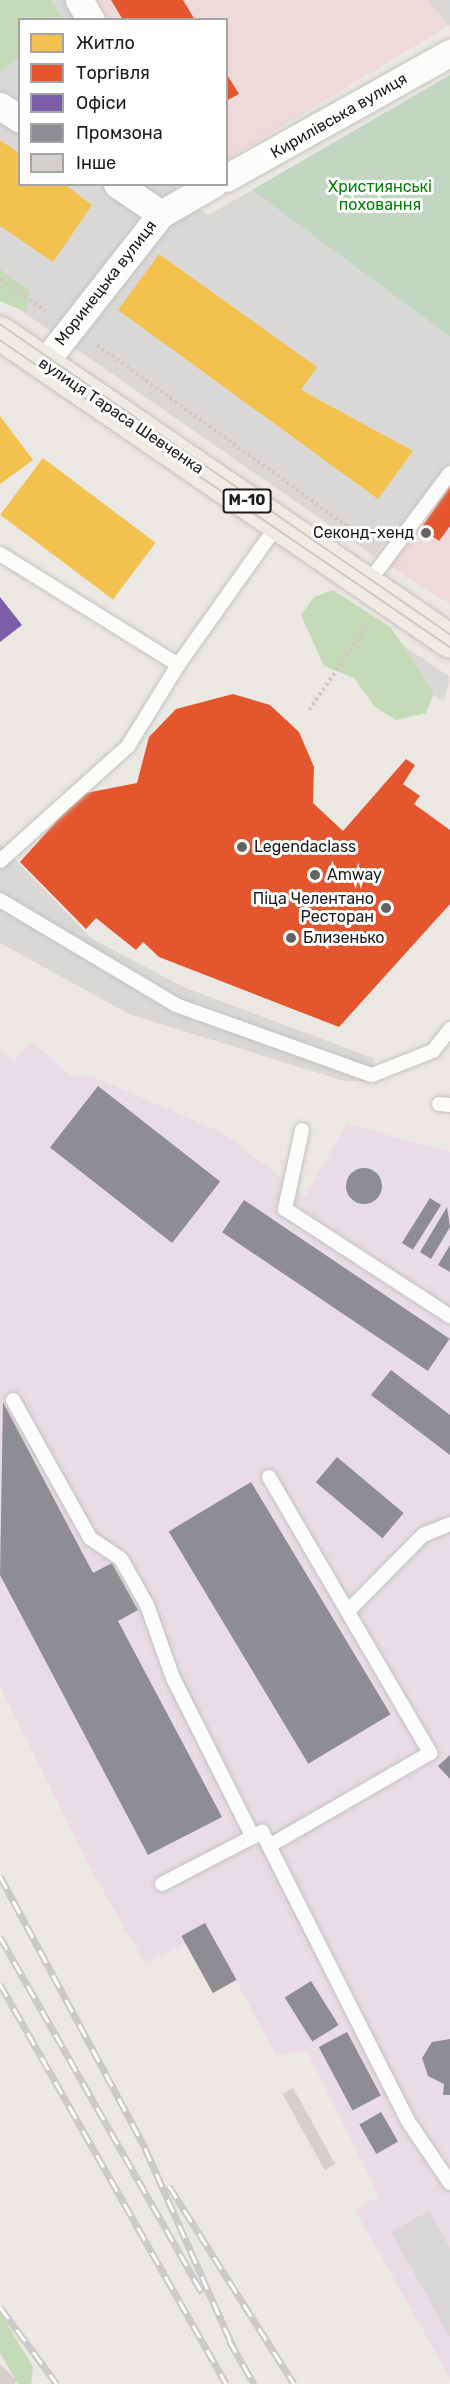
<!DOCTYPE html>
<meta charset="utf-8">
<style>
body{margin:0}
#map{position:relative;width:450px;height:2384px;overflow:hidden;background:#ebe8e4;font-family:Rubik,sans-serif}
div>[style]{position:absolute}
.residential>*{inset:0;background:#dad8d6}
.commercial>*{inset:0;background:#eedad8}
.industrial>*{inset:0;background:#e9dce4}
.religious>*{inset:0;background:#d9d8d6}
.forest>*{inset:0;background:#c5dbb7}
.cemetery>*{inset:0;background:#c2d7c1}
.homes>*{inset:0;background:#f2c14e;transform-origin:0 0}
.shops>*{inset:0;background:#e4572e}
.offices>*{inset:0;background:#7b5ea7}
.industry>*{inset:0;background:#8d8d92;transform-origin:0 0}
.round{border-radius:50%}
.building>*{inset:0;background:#d3d0cd;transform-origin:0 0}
.path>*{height:4px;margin-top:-2px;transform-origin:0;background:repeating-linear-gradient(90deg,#d7c6c3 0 3px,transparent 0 6px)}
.roads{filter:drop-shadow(0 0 2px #c3c2c0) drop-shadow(0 0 2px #c3c2c0)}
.service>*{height:14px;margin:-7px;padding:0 7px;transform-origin:7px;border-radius:7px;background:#fcfcfb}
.minor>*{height:27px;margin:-13.5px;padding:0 13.5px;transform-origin:13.5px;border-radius:13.5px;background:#fcfcfb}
.primary>*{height:33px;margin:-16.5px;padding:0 16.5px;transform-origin:16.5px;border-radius:16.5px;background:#f0eae3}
.tram>*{height:1.5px;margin:-0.75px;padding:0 0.75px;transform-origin:0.75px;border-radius:0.75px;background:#c9c9c8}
.rail>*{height:7px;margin-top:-3.5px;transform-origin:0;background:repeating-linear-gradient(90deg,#fff 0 14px,#c9c9c8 0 28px);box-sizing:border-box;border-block:2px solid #c9c9c8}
.dots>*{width:16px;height:16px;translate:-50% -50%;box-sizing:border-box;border:3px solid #fff;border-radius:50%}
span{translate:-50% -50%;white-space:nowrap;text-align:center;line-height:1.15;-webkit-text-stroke:6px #fff;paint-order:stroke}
.shield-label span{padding:2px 4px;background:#fff;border:2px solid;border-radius:4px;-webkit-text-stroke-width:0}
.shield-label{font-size:15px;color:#1c1c1c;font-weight:700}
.street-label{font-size:16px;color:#1c1c1c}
.park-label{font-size:16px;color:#04800a}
.poi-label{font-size:16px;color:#1c1c1c}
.right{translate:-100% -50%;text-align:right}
.left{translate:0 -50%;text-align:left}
.legend{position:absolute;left:18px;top:18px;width:210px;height:168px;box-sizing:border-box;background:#fff;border:2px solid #a4a4a4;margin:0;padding:8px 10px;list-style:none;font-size:18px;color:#1c1c1c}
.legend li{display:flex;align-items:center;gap:12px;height:30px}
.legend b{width:30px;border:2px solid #a4a4a4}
</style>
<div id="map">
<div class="residential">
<i style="clip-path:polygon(0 0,65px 0,76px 19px,20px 20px,20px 184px,173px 185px,208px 215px,252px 190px,450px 337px,450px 464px,374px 556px,0 296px)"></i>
<i style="clip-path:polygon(428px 0,450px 0,450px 25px,448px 26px)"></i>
</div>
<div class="commercial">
<i style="clip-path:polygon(96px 0,428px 0,448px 26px,227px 160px,226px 20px,107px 19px)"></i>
<i style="clip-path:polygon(450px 464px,450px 604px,374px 556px)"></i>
</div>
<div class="industrial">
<i style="clip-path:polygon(32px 1042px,71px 1075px,94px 1077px,223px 1133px,305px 1196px,347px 1124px,450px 1152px,450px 2378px,355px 2210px,379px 2196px,307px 2051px,276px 2054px,236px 1981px,212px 1993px,185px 1944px,145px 1963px,94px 1875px,0 1686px,0 1050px,14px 1061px)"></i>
</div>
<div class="religious">
<i style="clip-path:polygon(404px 646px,450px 677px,444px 702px,391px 665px)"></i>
<i style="clip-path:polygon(0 844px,91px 938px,183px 987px,373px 1058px,376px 1081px,344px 1081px,129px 1014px,0 943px)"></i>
<i style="clip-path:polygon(429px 2211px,450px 2248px,450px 2337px,391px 2232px)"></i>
</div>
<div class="forest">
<i style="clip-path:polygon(0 0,51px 0,63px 19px,20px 20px,19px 57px,0 72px)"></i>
<i style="clip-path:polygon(0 269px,30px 291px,26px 312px,0 301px)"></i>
<i style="clip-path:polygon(333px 590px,390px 627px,404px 646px,434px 694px,426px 713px,396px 720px,375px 707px,354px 678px,324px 666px,301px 615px,314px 597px)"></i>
<i style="clip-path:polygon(0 2312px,33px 2367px,31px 2384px,18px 2384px,0 2353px)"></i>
</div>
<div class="cemetery">
<i style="clip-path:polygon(450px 75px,450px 337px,252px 190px)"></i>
</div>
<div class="homes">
<i style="clip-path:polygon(0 140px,20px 154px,20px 184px,64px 184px,92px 205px,53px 262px,0 226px)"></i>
<i style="clip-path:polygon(159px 254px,317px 367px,301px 390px,413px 451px,378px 499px,118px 310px)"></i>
<i style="clip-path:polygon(0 416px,33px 460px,0 484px)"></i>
<i style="left:43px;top:458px;width:141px;height:71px;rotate:37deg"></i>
</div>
<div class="shops">
<i style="clip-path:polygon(111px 0,183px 0,195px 20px,123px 20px)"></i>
<i style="clip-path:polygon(226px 73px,239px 94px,226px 101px)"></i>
<i style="clip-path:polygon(450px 487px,450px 526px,439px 541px,421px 528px)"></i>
<i style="clip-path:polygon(233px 694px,270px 705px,299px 732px,314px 767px,313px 803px,343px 831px,406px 759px,415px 765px,403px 784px,420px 796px,414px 804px,450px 830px,450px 904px,339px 1027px,159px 957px,143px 942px,136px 950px,96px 918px,86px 929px,20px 862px,81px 794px,137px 783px,149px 737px,176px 709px)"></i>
</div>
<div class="offices">
<i style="clip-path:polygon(0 597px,22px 625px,0 642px)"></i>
</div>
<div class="industry">
<i style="left:98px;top:1086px;width:155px;height:78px;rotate:38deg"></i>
<i class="round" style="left:346px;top:1168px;width:36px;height:36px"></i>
<i style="left:430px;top:1198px;width:13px;height:53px;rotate:32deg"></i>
<i style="left:244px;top:1200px;width:248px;height:39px;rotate:34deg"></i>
<i style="clip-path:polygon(447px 1207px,450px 1227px,431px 1259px,420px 1252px)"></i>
<i style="clip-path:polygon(450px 1245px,450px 1272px,438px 1265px)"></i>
<i style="clip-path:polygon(391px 1370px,450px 1415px,450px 1455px,371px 1395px)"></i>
<i style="clip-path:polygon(3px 1402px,93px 1573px,112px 1563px,138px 1610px,118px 1621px,222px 1817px,148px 1855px,0 1575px)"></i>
<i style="left:337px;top:1457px;width:87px;height:33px;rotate:40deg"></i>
<i style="left:251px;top:1482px;width:271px;height:96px;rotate:59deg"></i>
<i style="clip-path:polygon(450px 1755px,450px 1779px,438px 1766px)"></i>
<i style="left:205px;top:1923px;width:65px;height:27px;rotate:61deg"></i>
<i style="left:311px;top:1981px;width:52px;height:31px;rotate:58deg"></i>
<i style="left:347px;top:2032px;width:72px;height:32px;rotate:62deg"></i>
<i style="clip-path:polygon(450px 2039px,450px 2095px,443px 2095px,444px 2084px,428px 2076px,422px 2058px,432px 2042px)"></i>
<i style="left:381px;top:2112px;width:34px;height:25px;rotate:60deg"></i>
</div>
<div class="building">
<i style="left:293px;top:2088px;width:87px;height:12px;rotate:61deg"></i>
<i style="clip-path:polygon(0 2364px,17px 2381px,14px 2384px,0 2384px)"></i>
</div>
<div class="path">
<i style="left:0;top:279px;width:56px;rotate:34.8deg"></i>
<i style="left:97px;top:345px;width:322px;rotate:35.9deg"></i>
<i style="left:309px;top:710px;width:103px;rotate:-55.2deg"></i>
</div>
<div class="roads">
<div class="service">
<i style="left:0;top:554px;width:210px;rotate:31.9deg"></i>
<i style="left:368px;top:583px;width:137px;rotate:-53.3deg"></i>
<i style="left:0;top:861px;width:172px;rotate:-41.9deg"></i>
<i style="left:128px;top:746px;width:95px;rotate:-58.3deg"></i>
<i style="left:178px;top:665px;width:174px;rotate:-54.6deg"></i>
<i style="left:0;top:900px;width:205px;rotate:30.8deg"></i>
<i style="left:176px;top:1005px;width:208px;rotate:19.7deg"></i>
<i style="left:372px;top:1075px;width:66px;rotate:-21.5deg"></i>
<i style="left:433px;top:1051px;width:28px;rotate:-52deg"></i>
<i style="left:439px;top:1104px;width:11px;rotate:5deg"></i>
<i style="left:302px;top:1130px;width:81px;rotate:102.1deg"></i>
<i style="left:285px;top:1209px;width:197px;rotate:33deg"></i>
<i style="left:13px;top:1400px;width:158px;rotate:60.8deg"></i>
<i style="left:90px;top:1538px;width:37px;rotate:34deg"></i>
<i style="left:121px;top:1559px;width:53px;rotate:60.5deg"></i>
<i style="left:147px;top:1605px;width:77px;rotate:70.4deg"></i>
<i style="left:173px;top:1678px;width:178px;rotate:63.3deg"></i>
<i style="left:269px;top:1477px;width:320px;rotate:59.7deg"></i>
<i style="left:430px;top:1753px;width:186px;rotate:150deg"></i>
<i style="left:348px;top:1611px;width:107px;rotate:-45.4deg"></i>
<i style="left:423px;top:1535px;width:29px;rotate:-22deg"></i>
<i style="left:162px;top:1884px;width:113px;rotate:-27.5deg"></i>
<i style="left:262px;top:1832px;width:324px;rotate:63.2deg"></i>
<i style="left:408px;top:2121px;width:75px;rotate:55.9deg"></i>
</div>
<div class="minor">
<i style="left:79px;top:0;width:23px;rotate:59deg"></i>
<i style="left:0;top:106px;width:24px;rotate:33deg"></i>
<i style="left:226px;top:178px;width:257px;rotate:-29.2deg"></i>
<i style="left:117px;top:184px;width:53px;rotate:34.3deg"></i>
<i style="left:44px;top:363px;width:189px;rotate:-51.9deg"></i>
<i style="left:161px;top:214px;width:60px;rotate:-30deg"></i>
</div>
<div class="primary">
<i style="left:0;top:333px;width:545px;rotate:34.39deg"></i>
</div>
</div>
<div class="tram">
<i style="left:0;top:324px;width:546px;rotate:34.56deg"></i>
<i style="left:0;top:340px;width:545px;rotate:34.3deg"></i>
</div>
<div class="rail">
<i style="left:0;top:1876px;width:308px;rotate:61.9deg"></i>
<i style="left:145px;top:2148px;width:218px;rotate:66.1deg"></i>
<i style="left:0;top:1937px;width:409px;rotate:60.4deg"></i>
<i style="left:0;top:1984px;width:459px;rotate:60.5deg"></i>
<i style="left:169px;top:2186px;width:234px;rotate:57.7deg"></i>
<i style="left:0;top:2307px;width:96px;rotate:53.5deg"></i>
<i style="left:229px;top:2340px;width:51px;rotate:60.4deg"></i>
</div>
<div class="dots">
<i style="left:426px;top:533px;background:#646362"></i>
<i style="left:242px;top:847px;background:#646362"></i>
<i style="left:315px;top:875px;background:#646362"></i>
<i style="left:386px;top:908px;background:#646362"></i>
<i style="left:291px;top:938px;background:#646362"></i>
</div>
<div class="shield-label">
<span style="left:247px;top:501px">М-10</span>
</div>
<div class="street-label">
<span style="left:339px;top:116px;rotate:-30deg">Кирилівська вулиця</span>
<span style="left:106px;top:283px;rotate:-52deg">Моринецька вулиця</span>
<span style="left:121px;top:416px;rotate:34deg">вулиця Тараса Шевченка</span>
</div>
<div class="park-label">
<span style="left:380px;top:196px">Християнські<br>поховання</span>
</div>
<div class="poi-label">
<span class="right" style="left:414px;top:533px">Секонд-хенд</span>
<span class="left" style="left:254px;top:847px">Legendaclass</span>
<span class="left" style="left:327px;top:875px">Amway</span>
<span class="right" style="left:374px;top:908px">Піца Челентано<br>Ресторан</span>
<span class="left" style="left:303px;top:938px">Близенько</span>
</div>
<ul class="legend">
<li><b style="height:16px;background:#f2c14e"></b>Житло</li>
<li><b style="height:16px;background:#e4572e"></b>Торгівля</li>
<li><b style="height:16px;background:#7b5ea7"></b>Офіси</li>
<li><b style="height:16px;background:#8d8d92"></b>Промзона</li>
<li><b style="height:16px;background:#d3d0cd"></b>Інше</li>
</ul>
</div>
